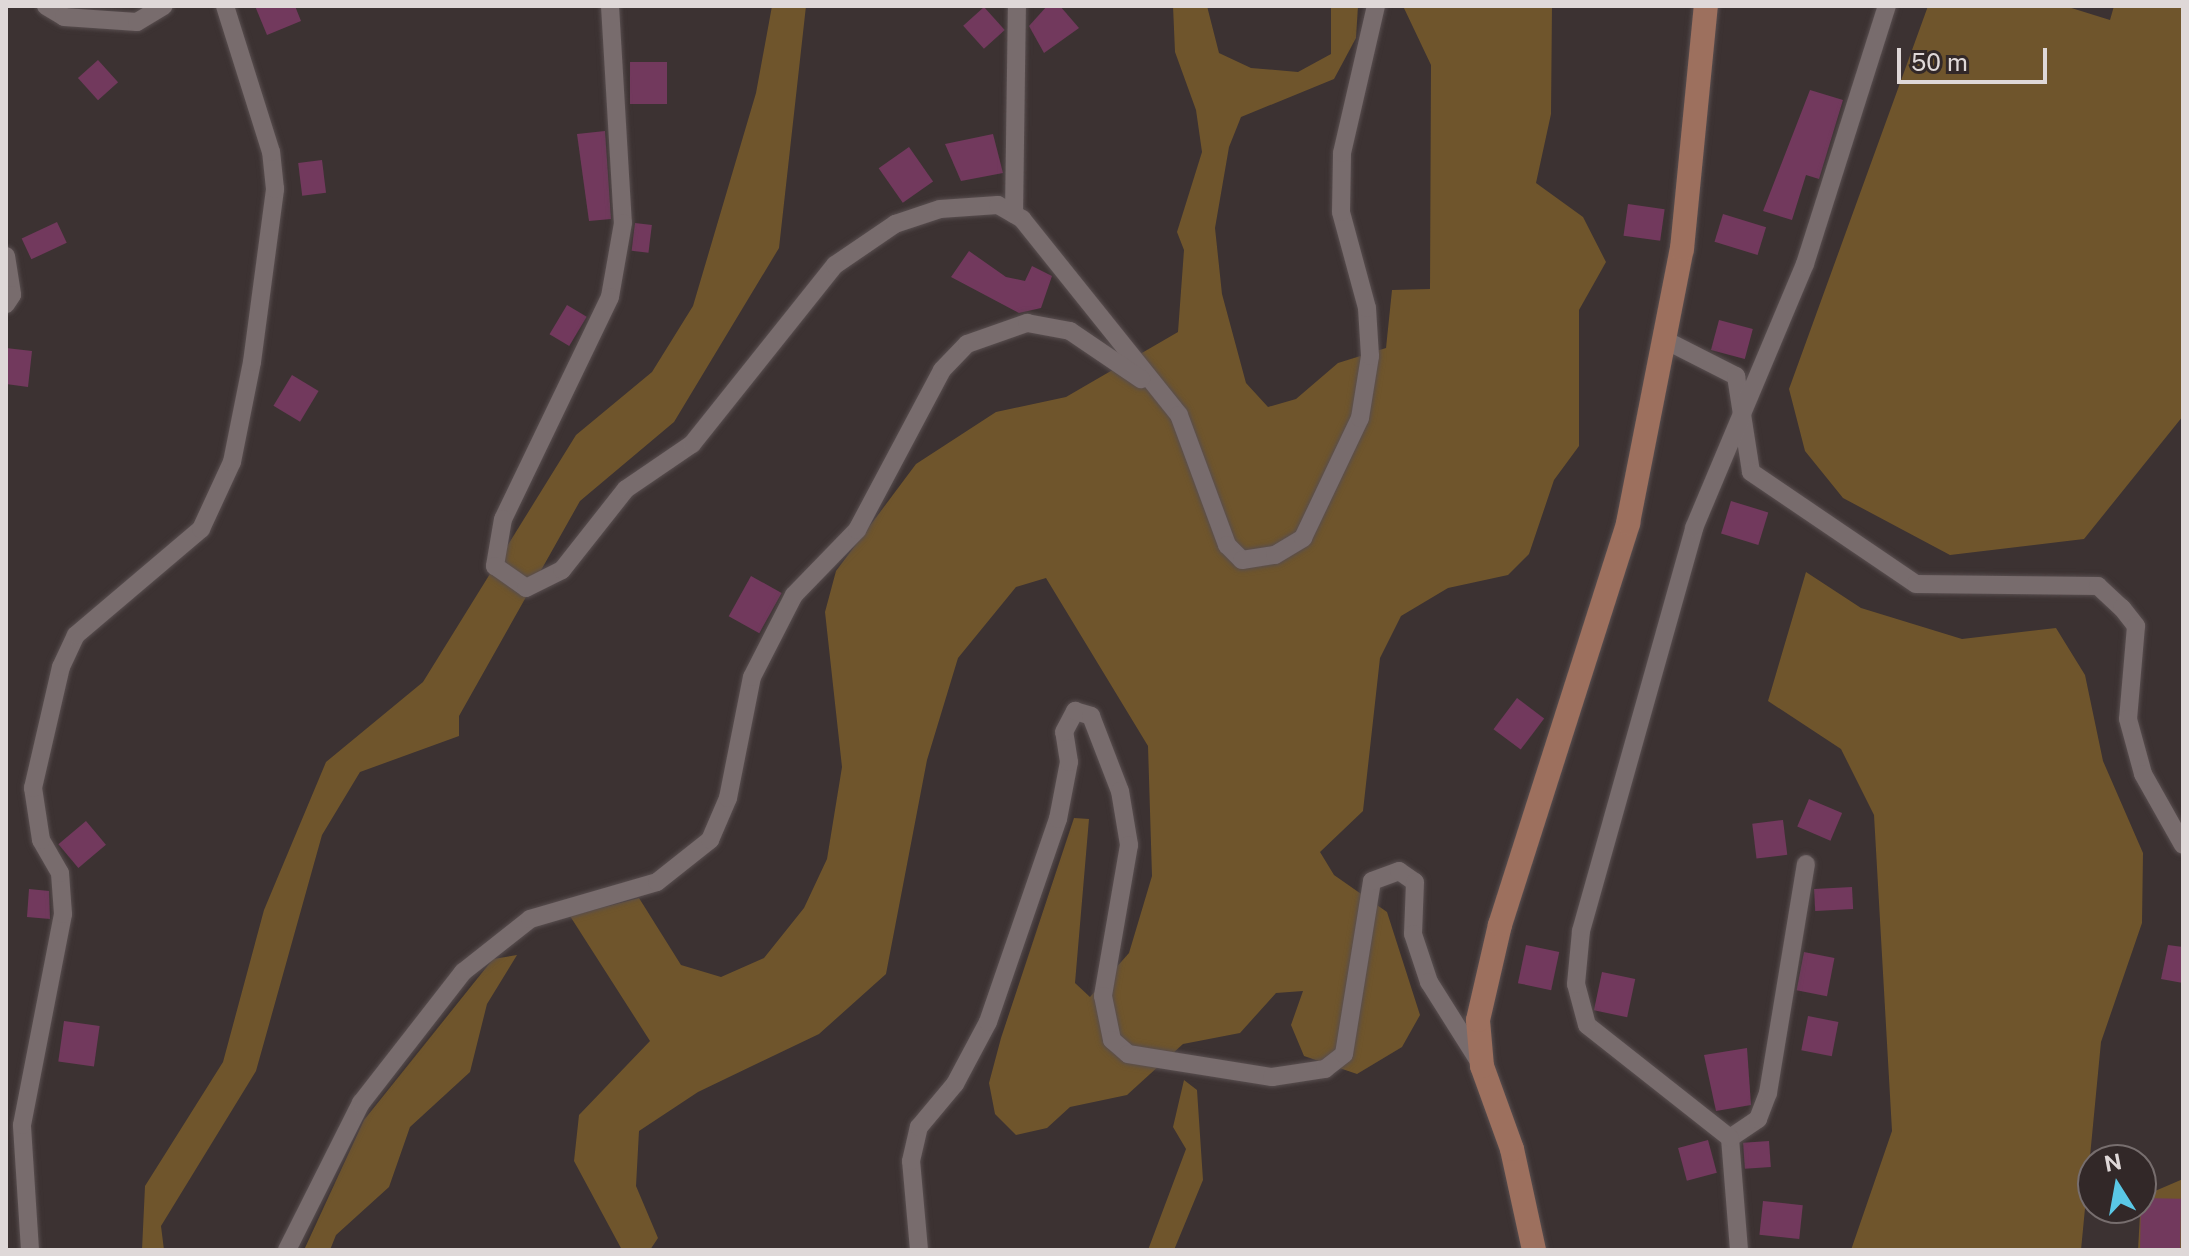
<!DOCTYPE html>
<style>
body{margin:0}
#map{position:relative;width:2189px;height:1256px;overflow:hidden;background:#3c3232;font-family:"Public Sans",sans-serif}
div>[style]{position:absolute}
.green>*{inset:0;background:#6f552c}
.building>*{inset:0;background:#72395d;transform-origin:0 0}
.roads{filter:drop-shadow(0 0 2px #584e4f) drop-shadow(0 0 2px #584e4f)}
.street>*{height:18px;margin:-9px;padding:0 9px;transform-origin:9px;border-radius:9px;background:#786c6d}
.secondary>*{height:24px;margin:-12px;padding:0 12px;transform-origin:12px;border-radius:12px;background:#9d705e}
span{translate:-50% -50%;white-space:nowrap;text-align:center;line-height:1.15;-webkit-text-stroke:6px #322828;paint-order:stroke}
.frame{position:absolute;inset:0;border:8px solid #dfd8d8;pointer-events:none}
.north{position:absolute;left:2077px;top:1144px;width:80px;height:80px;box-sizing:border-box;background:#322828;border:2px solid #776e6e;border-radius:50%;rotate:349deg;font-size:22px;font-weight:700;line-height:32px;text-align:center;color:#dfd8d8}
.north::after{content:'';display:block;margin:auto;width:28px;height:36px;background:#5ac8e6;clip-path:polygon(50% 0,100% 100%,50% 72%,0 100%)}
.scale{position:absolute;left:1897px;top:48px;width:150px;height:36px;box-sizing:border-box;border:4px solid #dfd8d8;border-top:0;padding-left:10px;font-size:24px;line-height:28px;white-space:nowrap;color:#dfd8d8;-webkit-text-stroke:6px #322828;paint-order:stroke}
</style>
<div id="map">
<div class="green">
<i style="clip-path:polygon(772px 6px,806px 6px,779px 248px,674px 422px,580px 501px,459px 716px,459px 736px,360px 772px,322px 835px,256px 1071px,161px 1226px,164px 1250px,142px 1250px,145px 1186px,223px 1062px,264px 910px,326px 762px,423px 682px,576px 435px,652px 372px,693px 306px,756px 93px)"></i>
<i style="clip-path:polygon(1173px 6px,1207px 6px,1219px 53px,1251px 68px,1298px 72px,1331px 54px,1331px 6px,1358px 6px,1356px 38px,1334px 79px,1241px 117px,1229px 147px,1215px 228px,1222px 294px,1246px 383px,1268px 407px,1296px 399px,1338px 363px,1386px 348px,1392px 290px,1430px 289px,1431px 65px,1403px 6px,1552px 6px,1551px 114px,1536px 183px,1583px 217px,1606px 262px,1579px 310px,1579px 446px,1554px 480px,1529px 554px,1508px 575px,1448px 588px,1401px 616px,1380px 658px,1363px 811px,1320px 852px,1334px 875px,1387px 912px,1420px 1015px,1402px 1047px,1357px 1074px,1304px 1056px,1291px 1025px,1303px 991px,1276px 993px,1240px 1033px,1183px 1044px,1127px 1095px,1070px 1107px,1047px 1128px,1016px 1135px,995px 1114px,989px 1083px,1001px 1038px,1074px 818px,1089px 819px,1075px 983px,1090px 997px,1129px 953px,1152px 876px,1148px 746px,1046px 578px,1016px 587px,958px 658px,927px 760px,886px 974px,819px 1034px,698px 1092px,639px 1131px,636px 1186px,658px 1238px,650px 1250px,622px 1250px,574px 1161px,579px 1115px,650px 1041px,570px 916px,639px 898px,681px 965px,721px 977px,764px 958px,804px 908px,827px 859px,842px 767px,825px 612px,836px 571px,916px 464px,996px 412px,1066px 397px,1178px 332px,1184px 250px,1177px 232px,1202px 152px,1196px 110px,1175px 52px)"></i>
<i style="clip-path:polygon(1928px 6px,2065px 6px,2110px 20px,2114px 6px,2183px 6px,2183px 416px,2084px 539px,1950px 555px,1843px 498px,1805px 451px,1789px 389px)"></i>
<i style="clip-path:polygon(1806px 572px,1861px 608px,1962px 639px,2056px 628px,2085px 675px,2103px 761px,2143px 853px,2142px 923px,2101px 1042px,2081px 1250px,1851px 1250px,1892px 1131px,1874px 815px,1841px 749px,1768px 701px)"></i>
<i style="clip-path:polygon(517px 955px,487px 1004px,470px 1072px,410px 1127px,389px 1187px,336px 1235px,330px 1250px,304px 1250px,364px 1120px,493px 959px)"></i>
<i style="clip-path:polygon(1184px 1080px,1197px 1090px,1203px 1180px,1174px 1250px,1148px 1250px,1186px 1149px,1173px 1127px)"></i>
<i style="clip-path:polygon(2183px 1179px,2183px 1250px,2138px 1250px,2141px 1197px)"></i>
</div>
<div class="building">
<i style="clip-path:polygon(255px 6px,295px 6px,301px 21px,267px 35px)"></i>
<i style="clip-path:polygon(1047px 6px,1060px 6px,1079px 28px,1044px 53px,1029px 26px)"></i>
<i style="left:984px;top:7px;width:31px;height:28px;rotate:48deg"></i>
<i style="left:98px;top:60px;width:30px;height:27px;rotate:48deg"></i>
<i style="left:630px;top:62px;width:37px;height:42px"></i>
<i style="clip-path:polygon(1810px 90px,1843px 100px,1819px 179px,1806px 175px,1792px 220px,1763px 211px)"></i>
<i style="clip-path:polygon(605px 131px,611px 219px,589px 221px,577px 134px)"></i>
<i style="clip-path:polygon(993px 134px,1003px 173px,961px 181px,945px 144px)"></i>
<i style="left:909px;top:147px;width:42px;height:37px;rotate:55deg"></i>
<i style="left:322px;top:160px;width:33px;height:24px;rotate:83deg"></i>
<i style="left:1628px;top:204px;width:37px;height:32px;rotate:8deg"></i>
<i style="left:1723px;top:214px;width:45px;height:29px;rotate:17deg"></i>
<i style="left:57px;top:222px;width:23px;height:39px;rotate:65deg"></i>
<i style="left:635px;top:223px;width:17px;height:28px;rotate:7deg"></i>
<i style="clip-path:polygon(969px 251px,1006px 277px,1025px 281px,1032px 266px,1052px 276px,1041px 308px,1019px 313px,951px 277px)"></i>
<i style="left:567px;top:305px;width:23px;height:34px;rotate:31deg"></i>
<i style="left:1719px;top:320px;width:35px;height:31px;rotate:15deg"></i>
<i style="clip-path:polygon(6px 348px,32px 351px,28px 387px,6px 384px)"></i>
<i style="left:292px;top:375px;width:31px;height:36px;rotate:31deg"></i>
<i style="left:1731px;top:501px;width:39px;height:34px;rotate:17deg"></i>
<i style="left:751px;top:576px;width:35px;height:46px;rotate:29deg"></i>
<i style="left:1517px;top:698px;width:34px;height:39px;rotate:37deg"></i>
<i style="left:1809px;top:799px;width:36px;height:30px;rotate:23deg"></i>
<i style="left:1783px;top:820px;width:35px;height:31px;rotate:83deg"></i>
<i style="left:86px;top:821px;width:31px;height:36px;rotate:50deg"></i>
<i style="left:1852px;top:887px;width:22px;height:38px;rotate:87deg"></i>
<i style="clip-path:polygon(29px 889px,49px 891px,50px 919px,27px 917px)"></i>
<i style="left:1526px;top:945px;width:34px;height:39px;rotate:12deg"></i>
<i style="clip-path:polygon(2168px 945px,2183px 947px,2183px 983px,2161px 979px)"></i>
<i style="left:1804px;top:952px;width:31px;height:39px;rotate:11deg"></i>
<i style="left:1602px;top:972px;width:34px;height:39px;rotate:12deg"></i>
<i style="left:1808px;top:1016px;width:31px;height:35px;rotate:11deg"></i>
<i style="left:64px;top:1021px;width:36px;height:41px;rotate:8deg"></i>
<i style="clip-path:polygon(1747px 1048px,1751px 1105px,1716px 1111px,1704px 1055px)"></i>
<i style="left:1708px;top:1140px;width:34px;height:31px;rotate:75deg"></i>
<i style="left:1769px;top:1141px;width:26px;height:26px;rotate:86deg"></i>
<i style="left:2141px;top:1198px;width:40px;height:52px;rotate:1deg"></i>
<i style="left:1763px;top:1201px;width:40px;height:34px;rotate:6deg"></i>
</div>
<div class="roads">
<div class="street">
<i style="left:46px;top:6px;width:21px;rotate:31deg"></i>
<i style="left:64px;top:17px;width:73px;rotate:3.9deg"></i>
<i style="left:137px;top:22px;width:31px;rotate:-31deg"></i>
<i style="left:610px;top:6px;width:217px;rotate:86.6deg"></i>
<i style="left:623px;top:223px;width:75px;rotate:100deg"></i>
<i style="left:610px;top:297px;width:246px;rotate:115.7deg"></i>
<i style="left:503px;top:519px;width:48px;rotate:99.7deg"></i>
<i style="left:495px;top:566px;width:38px;rotate:35deg"></i>
<i style="left:526px;top:588px;width:40px;rotate:-26.6deg"></i>
<i style="left:562px;top:570px;width:103px;rotate:-51.7deg"></i>
<i style="left:626px;top:489px;width:80px;rotate:-34.3deg"></i>
<i style="left:692px;top:444px;width:229px;rotate:-51.4deg"></i>
<i style="left:835px;top:265px;width:73px;rotate:-34.3deg"></i>
<i style="left:895px;top:224px;width:47px;rotate:-18.4deg"></i>
<i style="left:940px;top:209px;width:58px;rotate:-3.9deg"></i>
<i style="left:998px;top:205px;width:28px;rotate:30deg"></i>
<i style="left:1022px;top:219px;width:251px;rotate:51.3deg"></i>
<i style="left:1179px;top:415px;width:139px;rotate:69.7deg"></i>
<i style="left:1227px;top:545px;width:21px;rotate:45deg"></i>
<i style="left:1242px;top:560px;width:33px;rotate:-9deg"></i>
<i style="left:1275px;top:555px;width:33px;rotate:-31deg"></i>
<i style="left:1303px;top:538px;width:133px;rotate:-64.6deg"></i>
<i style="left:1360px;top:418px;width:63px;rotate:-80.8deg"></i>
<i style="left:1370px;top:356px;width:48px;rotate:-93.6deg"></i>
<i style="left:1367px;top:308px;width:99px;rotate:-105.2deg"></i>
<i style="left:1341px;top:212px;width:59px;rotate:-89deg"></i>
<i style="left:1342px;top:153px;width:151px;rotate:-77deg"></i>
<i style="left:1014px;top:214px;width:208px;rotate:-89.2deg"></i>
<i style="left:6px;top:256px;width:39px;rotate:81deg"></i>
<i style="left:12px;top:295px;width:11px;rotate:124deg"></i>
<i style="left:1665px;top:340px;width:80px;rotate:26.9deg"></i>
<i style="left:1736px;top:376px;width:97px;rotate:81.1deg"></i>
<i style="left:1751px;top:472px;width:199px;rotate:34.2deg"></i>
<i style="left:1916px;top:584px;width:182px;rotate:0.6deg"></i>
<i style="left:2098px;top:586px;width:33px;rotate:43deg"></i>
<i style="left:2122px;top:608px;width:23px;rotate:52deg"></i>
<i style="left:2136px;top:626px;width:93px;rotate:94.9deg"></i>
<i style="left:2128px;top:719px;width:57px;rotate:74.7deg"></i>
<i style="left:2143px;top:774px;width:81px;rotate:60.6deg"></i>
<i style="left:1730px;top:1138px;width:34px;rotate:-34deg"></i>
<i style="left:1758px;top:1119px;width:28px;rotate:-69deg"></i>
<i style="left:1768px;top:1093px;width:232px;rotate:-80.6deg"></i>
<i style="left:30px;top:1250px;width:125px;rotate:-93.7deg"></i>
<i style="left:22px;top:1125px;width:215px;rotate:-79deg"></i>
<i style="left:63px;top:914px;width:41px;rotate:-94.2deg"></i>
<i style="left:60px;top:873px;width:38px;rotate:-120deg"></i>
<i style="left:41px;top:840px;width:53px;rotate:-98.7deg"></i>
<i style="left:33px;top:788px;width:124px;rotate:-77deg"></i>
<i style="left:61px;top:667px;width:35px;rotate:-65deg"></i>
<i style="left:76px;top:635px;width:164px;rotate:-40.3deg"></i>
<i style="left:201px;top:529px;width:74px;rotate:-65.2deg"></i>
<i style="left:232px;top:462px;width:102px;rotate:-78.7deg"></i>
<i style="left:252px;top:362px;width:175px;rotate:-82.4deg"></i>
<i style="left:275px;top:189px;width:37px;rotate:-96deg"></i>
<i style="left:271px;top:152px;width:153px;rotate:-107.5deg"></i>
<i style="left:287px;top:1250px;width:165px;rotate:-63.3deg"></i>
<i style="left:361px;top:1103px;width:166px;rotate:-52.1deg"></i>
<i style="left:463px;top:972px;width:85px;rotate:-38.3deg"></i>
<i style="left:530px;top:919px;width:132px;rotate:-16.2deg"></i>
<i style="left:657px;top:882px;width:68px;rotate:-38.4deg"></i>
<i style="left:710px;top:840px;width:46px;rotate:-66.8deg"></i>
<i style="left:728px;top:798px;width:123px;rotate:-78.8deg"></i>
<i style="left:752px;top:677px;width:92px;rotate:-62.9deg"></i>
<i style="left:794px;top:595px;width:91px;rotate:-45.9deg"></i>
<i style="left:857px;top:530px;width:181px;rotate:-62deg"></i>
<i style="left:942px;top:370px;width:36px;rotate:-46deg"></i>
<i style="left:967px;top:344px;width:64px;rotate:-19.3deg"></i>
<i style="left:1027px;top:323px;width:44px;rotate:10.5deg"></i>
<i style="left:1070px;top:331px;width:86px;rotate:34.1deg"></i>
<i style="left:919px;top:1250px;width:89px;rotate:-95.1deg"></i>
<i style="left:911px;top:1161px;width:35px;rotate:-77deg"></i>
<i style="left:919px;top:1127px;width:56px;rotate:-50.1deg"></i>
<i style="left:955px;top:1084px;width:70px;rotate:-62deg"></i>
<i style="left:988px;top:1022px;width:215px;rotate:-71deg"></i>
<i style="left:1058px;top:819px;width:58px;rotate:-79.1deg"></i>
<i style="left:1069px;top:762px;width:30px;rotate:-99deg"></i>
<i style="left:1064px;top:732px;width:24px;rotate:-62deg"></i>
<i style="left:1075px;top:711px;width:17px;rotate:17deg"></i>
<i style="left:1091px;top:716px;width:80px;rotate:68.9deg"></i>
<i style="left:1120px;top:791px;width:55px;rotate:80.5deg"></i>
<i style="left:1129px;top:845px;width:153px;rotate:99.8deg"></i>
<i style="left:1103px;top:996px;width:45px;rotate:78.4deg"></i>
<i style="left:1112px;top:1040px;width:21px;rotate:41deg"></i>
<i style="left:1128px;top:1054px;width:146px;rotate:9.1deg"></i>
<i style="left:1272px;top:1077px;width:54px;rotate:-8.6deg"></i>
<i style="left:1325px;top:1069px;width:24px;rotate:-38deg"></i>
<i style="left:1344px;top:1054px;width:175px;rotate:-80.8deg"></i>
<i style="left:1372px;top:881px;width:29px;rotate:-20deg"></i>
<i style="left:1399px;top:871px;width:19px;rotate:35deg"></i>
<i style="left:1415px;top:882px;width:52px;rotate:92.2deg"></i>
<i style="left:1413px;top:934px;width:51px;rotate:71.6deg"></i>
<i style="left:1429px;top:982px;width:99px;rotate:57.8deg"></i>
<i style="left:1739px;top:1250px;width:112px;rotate:-94.6deg"></i>
<i style="left:1730px;top:1138px;width:182px;rotate:-141.7deg"></i>
<i style="left:1587px;top:1025px;width:42px;rotate:-105deg"></i>
<i style="left:1576px;top:984px;width:53px;rotate:-84.6deg"></i>
<i style="left:1581px;top:931px;width:419px;rotate:-74.3deg"></i>
<i style="left:1694px;top:528px;width:286px;rotate:-67.2deg"></i>
<i style="left:1805px;top:264px;width:271px;rotate:-72.4deg"></i>
</div>
<div class="secondary">
<i style="left:1534px;top:1250px;width:103px;rotate:-102.3deg"></i>
<i style="left:1512px;top:1149px;width:88px;rotate:-109.9deg"></i>
<i style="left:1482px;top:1066px;width:46px;rotate:-95deg"></i>
<i style="left:1478px;top:1020px;width:98px;rotate:-77deg"></i>
<i style="left:1500px;top:925px;width:422px;rotate:-72.3deg"></i>
<i style="left:1628px;top:523px;width:279px;rotate:-78.9deg"></i>
<i style="left:1682px;top:249px;width:244px;rotate:-84.4deg"></i>
</div>
</div>
<div class="frame"></div>
<div class="north">N</div>
<div class="scale">50 m</div>
</div>
